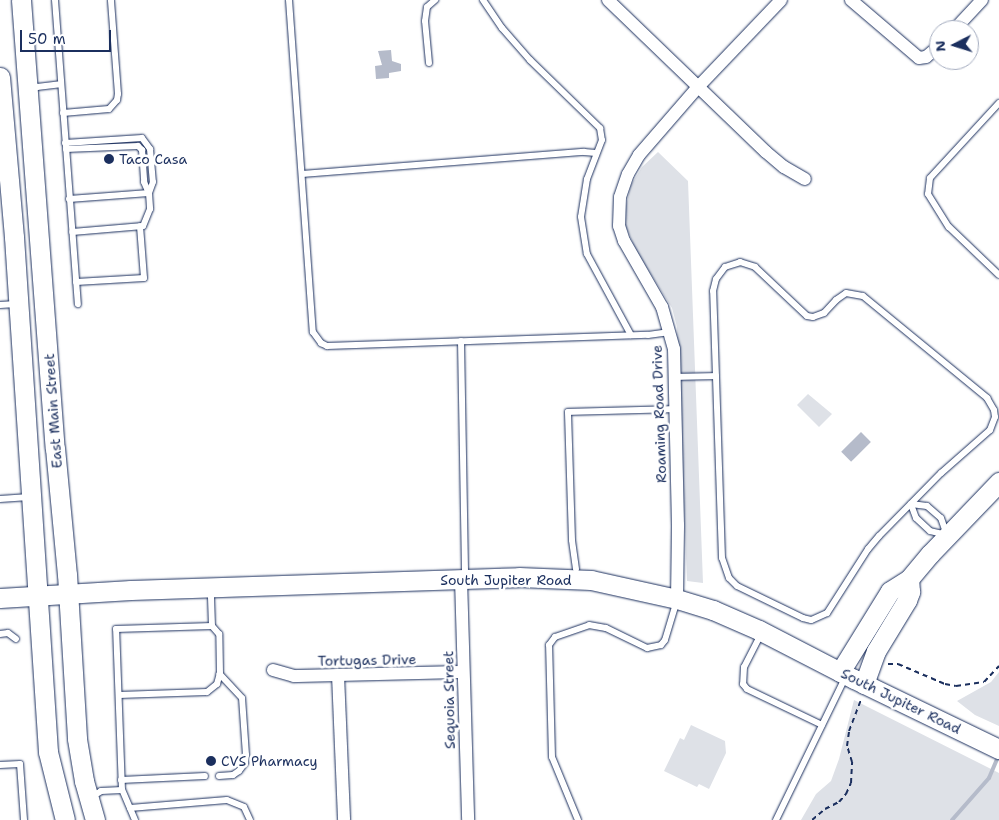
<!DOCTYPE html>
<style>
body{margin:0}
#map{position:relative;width:999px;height:820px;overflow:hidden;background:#fff;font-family:"Shantell Sans",sans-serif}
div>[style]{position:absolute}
.green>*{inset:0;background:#dee1e7}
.water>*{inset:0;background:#b5bbca;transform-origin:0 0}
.stream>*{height:4px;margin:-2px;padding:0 2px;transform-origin:2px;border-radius:2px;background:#b5bbca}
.path>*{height:2px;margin-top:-1px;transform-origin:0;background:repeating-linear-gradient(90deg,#1b2f5e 0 5px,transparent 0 9px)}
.roads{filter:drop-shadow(0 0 1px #1b2f5e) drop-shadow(0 0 1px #1b2f5e)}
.lane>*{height:6px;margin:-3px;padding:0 3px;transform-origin:3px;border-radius:3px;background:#fff}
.street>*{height:12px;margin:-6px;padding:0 6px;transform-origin:6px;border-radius:6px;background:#fff}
.secondary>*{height:19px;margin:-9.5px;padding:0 9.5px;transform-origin:9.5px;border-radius:9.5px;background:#fff}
.dots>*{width:14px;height:14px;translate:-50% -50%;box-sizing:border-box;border:2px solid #fff;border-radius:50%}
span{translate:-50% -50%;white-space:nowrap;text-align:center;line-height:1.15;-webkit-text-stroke:5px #fff;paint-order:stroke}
.poi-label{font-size:14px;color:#1b2f5e}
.left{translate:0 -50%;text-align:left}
.street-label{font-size:14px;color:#1b2f5e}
.north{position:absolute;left:929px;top:20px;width:50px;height:50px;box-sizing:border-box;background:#fff;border:1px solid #a4acbf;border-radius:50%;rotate:265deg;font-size:14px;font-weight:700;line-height:20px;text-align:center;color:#1b2f5e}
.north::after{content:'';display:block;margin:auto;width:18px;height:22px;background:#1b2f5e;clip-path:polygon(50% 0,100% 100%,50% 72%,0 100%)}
.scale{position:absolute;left:20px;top:30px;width:91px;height:22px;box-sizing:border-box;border:2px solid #1b2f5e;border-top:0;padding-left:6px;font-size:15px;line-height:18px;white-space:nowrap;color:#1b2f5e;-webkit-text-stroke:4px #fff;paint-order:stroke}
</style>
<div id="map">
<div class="green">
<i style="clip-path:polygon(658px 152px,688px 181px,703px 583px,687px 581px,677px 327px,672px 308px,636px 250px,626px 227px,626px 206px,631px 185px,642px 167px)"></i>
<i style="clip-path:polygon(808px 394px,832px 414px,819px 427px,797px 405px)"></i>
<i style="clip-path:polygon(999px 672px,999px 726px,975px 715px,957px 701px,991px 682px)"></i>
<i style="clip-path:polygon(854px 700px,999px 773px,999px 820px,801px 820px,816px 794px,831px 781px,839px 759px)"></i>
<i style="clip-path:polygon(691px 725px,725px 741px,726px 753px,709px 789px,699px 784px,697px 787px,664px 771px,680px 738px,684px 740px)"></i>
</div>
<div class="water">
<i style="clip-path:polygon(391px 50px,392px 61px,401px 64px,401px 71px,389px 73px,389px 78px,376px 79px,375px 66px,382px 65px,378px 51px)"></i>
<i style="left:861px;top:432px;width:14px;height:28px;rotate:45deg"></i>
</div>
<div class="stream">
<i style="left:952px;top:820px;width:56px;rotate:-48.6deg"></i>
<i style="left:989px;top:778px;width:25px;rotate:-67deg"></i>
</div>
<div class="path">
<i style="left:888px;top:664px;width:10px"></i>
<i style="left:898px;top:664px;width:51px;rotate:23.1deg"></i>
<i style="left:945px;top:684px;width:11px;rotate:10deg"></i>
<i style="left:956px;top:686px;width:28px;rotate:-8deg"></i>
<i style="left:984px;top:682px;width:22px;rotate:-47deg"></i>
<i style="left:812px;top:820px;width:17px;rotate:-40deg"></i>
<i style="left:825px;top:809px;width:16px;rotate:-27deg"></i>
<i style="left:839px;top:802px;width:11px;rotate:-49deg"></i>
<i style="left:846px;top:794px;width:12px;rotate:-66deg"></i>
<i style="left:851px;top:783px;width:21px;rotate:-87deg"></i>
<i style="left:852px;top:762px;width:17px;rotate:-107deg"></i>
<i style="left:847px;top:746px;width:15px;rotate:-82deg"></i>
<i style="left:849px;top:731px;width:34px;rotate:-69deg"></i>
</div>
<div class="roads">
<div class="lane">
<i style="left:55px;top:0;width:305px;rotate:85.7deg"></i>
<i style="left:289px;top:0;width:333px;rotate:85.9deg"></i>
<i style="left:313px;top:332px;width:14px;rotate:54deg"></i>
<i style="left:321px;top:343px;width:7px;rotate:27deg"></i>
<i style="left:327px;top:346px;width:321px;rotate:-2deg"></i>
<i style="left:648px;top:335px;width:22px;rotate:-8deg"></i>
<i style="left:483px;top:0;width:34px;rotate:56deg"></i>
<i style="left:502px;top:28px;width:43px;rotate:48.8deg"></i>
<i style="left:530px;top:60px;width:98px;rotate:44.2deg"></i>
<i style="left:600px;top:128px;width:12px;rotate:81deg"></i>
<i style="left:602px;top:140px;width:42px;rotate:111deg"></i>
<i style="left:587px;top:179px;width:38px;rotate:99deg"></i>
<i style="left:581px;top:217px;width:37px;rotate:81deg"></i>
<i style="left:587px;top:254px;width:92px;rotate:61.5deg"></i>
<i style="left:429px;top:63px;width:42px;rotate:-95.4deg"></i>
<i style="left:425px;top:21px;width:14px;rotate:-82deg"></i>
<i style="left:427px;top:7px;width:11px;rotate:-41deg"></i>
<i style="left:32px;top:90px;width:6px;rotate:-31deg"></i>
<i style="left:37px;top:87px;width:23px;rotate:-7deg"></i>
<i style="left:999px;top:103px;width:102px;rotate:132.6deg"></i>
<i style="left:930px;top:178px;width:16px;rotate:97deg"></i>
<i style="left:928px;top:194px;width:39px;rotate:58deg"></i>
<i style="left:949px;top:227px;width:69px;rotate:43.8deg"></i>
<i style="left:63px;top:113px;width:46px;rotate:-5deg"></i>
<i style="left:109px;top:109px;width:12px;rotate:-48deg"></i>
<i style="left:117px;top:100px;width:6px;rotate:-81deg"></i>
<i style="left:118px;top:94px;width:94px;rotate:-94.3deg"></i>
<i style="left:65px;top:143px;width:77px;rotate:-3.7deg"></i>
<i style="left:142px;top:138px;width:14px;rotate:54deg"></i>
<i style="left:150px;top:149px;width:33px;rotate:85deg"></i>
<i style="left:153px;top:182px;width:12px;rotate:110deg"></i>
<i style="left:66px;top:149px;width:72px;rotate:-2.4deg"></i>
<i style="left:138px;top:146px;width:6px;rotate:45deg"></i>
<i style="left:142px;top:150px;width:32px;rotate:86deg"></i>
<i style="left:144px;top:182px;width:12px;rotate:66deg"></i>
<i style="left:149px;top:193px;width:16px;rotate:86deg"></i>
<i style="left:150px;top:209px;width:18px;rotate:112deg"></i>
<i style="left:143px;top:226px;width:71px;rotate:175.2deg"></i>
<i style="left:302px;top:174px;width:283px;rotate:-4.5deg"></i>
<i style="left:584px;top:152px;width:12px;rotate:5deg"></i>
<i style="left:69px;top:199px;width:80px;rotate:-4.3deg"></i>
<i style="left:740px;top:262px;width:16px;rotate:18deg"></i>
<i style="left:755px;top:267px;width:71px;rotate:43.3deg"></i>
<i style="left:807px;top:316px;width:6px;rotate:9deg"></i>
<i style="left:813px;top:317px;width:12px;rotate:-20deg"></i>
<i style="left:824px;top:313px;width:18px;rotate:-47deg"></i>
<i style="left:836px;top:300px;width:12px;rotate:-35deg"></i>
<i style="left:846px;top:293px;width:17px;rotate:10deg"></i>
<i style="left:863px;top:296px;width:161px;rotate:39.4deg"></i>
<i style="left:987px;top:398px;width:14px;rotate:60deg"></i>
<i style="left:994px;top:410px;width:7px;rotate:82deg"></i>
<i style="left:995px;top:417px;width:14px;rotate:111deg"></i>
<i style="left:990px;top:430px;width:65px;rotate:138.7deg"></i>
<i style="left:941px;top:473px;width:88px;rotate:134.5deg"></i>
<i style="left:879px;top:536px;width:17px;rotate:130deg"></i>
<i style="left:868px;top:549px;width:76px;rotate:122.6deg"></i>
<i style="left:827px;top:613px;width:17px;rotate:156deg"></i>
<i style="left:811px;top:620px;width:8px;rotate:-166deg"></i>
<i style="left:803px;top:618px;width:73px;rotate:-154.1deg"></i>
<i style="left:737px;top:586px;width:11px;rotate:-135deg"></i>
<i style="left:729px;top:578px;width:21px;rotate:-109deg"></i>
<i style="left:722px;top:558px;width:267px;rotate:-91.9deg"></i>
<i style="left:713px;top:291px;width:12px;rotate:-76deg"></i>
<i style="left:716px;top:279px;width:15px;rotate:-53deg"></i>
<i style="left:725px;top:267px;width:16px;rotate:-18deg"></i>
<i style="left:76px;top:282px;width:68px;rotate:-3.4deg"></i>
<i style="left:144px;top:278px;width:52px;rotate:-94.4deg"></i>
<i style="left:0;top:305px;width:16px;rotate:-4deg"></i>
<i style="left:461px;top:341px;width:236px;rotate:89deg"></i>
<i style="left:674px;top:377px;width:42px;rotate:-1.4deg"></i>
<i style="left:0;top:499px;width:29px;rotate:-4deg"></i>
<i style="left:911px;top:504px;width:16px;rotate:7deg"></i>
<i style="left:927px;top:506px;width:18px;rotate:41deg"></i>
<i style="left:941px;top:518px;width:18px;rotate:71deg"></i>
<i style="left:947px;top:535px;width:17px;rotate:-167deg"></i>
<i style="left:930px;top:531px;width:19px;rotate:-137deg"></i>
<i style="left:916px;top:518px;width:15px;rotate:-110deg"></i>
<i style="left:576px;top:569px;width:29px;rotate:-98deg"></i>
<i style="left:572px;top:540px;width:128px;rotate:-91.8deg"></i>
<i style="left:568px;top:412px;width:107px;rotate:-1.6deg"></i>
<i style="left:0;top:634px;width:8px;rotate:-7deg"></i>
<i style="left:8px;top:633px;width:10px;rotate:37deg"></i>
<i style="left:761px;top:634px;width:37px;rotate:117deg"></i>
<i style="left:744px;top:667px;width:17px;rotate:93deg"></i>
<i style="left:743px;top:684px;width:6px;rotate:51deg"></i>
<i style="left:747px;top:689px;width:83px;rotate:25.6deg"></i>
<i style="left:119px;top:695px;width:88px;rotate:-2deg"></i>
<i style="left:207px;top:692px;width:13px;rotate:-39deg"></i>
<i style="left:217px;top:684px;width:11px;rotate:-75deg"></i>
<i style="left:220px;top:673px;width:39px;rotate:-91deg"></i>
<i style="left:219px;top:634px;width:11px;rotate:-131deg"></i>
<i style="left:212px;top:626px;width:38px;rotate:-92deg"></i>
<i style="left:0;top:765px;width:20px;rotate:-3deg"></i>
<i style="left:20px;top:764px;width:56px;rotate:85.9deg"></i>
<i style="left:219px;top:776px;width:14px;rotate:-4deg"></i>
<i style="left:233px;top:775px;width:7px;rotate:-34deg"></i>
<i style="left:239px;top:771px;width:10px;rotate:-53deg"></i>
<i style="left:245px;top:763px;width:8px;rotate:-83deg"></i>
<i style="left:246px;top:755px;width:57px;rotate:-94deg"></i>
<i style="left:242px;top:698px;width:33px;rotate:-133deg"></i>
<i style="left:121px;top:780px;width:84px;rotate:-2.7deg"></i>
<i style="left:90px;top:798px;width:13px;rotate:-32deg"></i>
<i style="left:101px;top:791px;width:21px;rotate:-3deg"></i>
<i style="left:130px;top:808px;width:97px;rotate:-4.7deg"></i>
<i style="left:227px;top:800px;width:18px;rotate:22deg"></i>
<i style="left:244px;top:807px;width:14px;rotate:65deg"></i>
<i style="left:135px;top:820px;width:33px;rotate:-113deg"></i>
<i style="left:122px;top:790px;width:161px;rotate:-92.1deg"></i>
<i style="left:116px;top:629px;width:96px;rotate:-1.8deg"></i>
<i style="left:578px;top:820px;width:68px;rotate:-112.4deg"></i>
<i style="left:552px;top:757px;width:112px;rotate:-91.5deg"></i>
<i style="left:549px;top:645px;width:10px;rotate:-53deg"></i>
<i style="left:555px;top:637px;width:36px;rotate:-19deg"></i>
<i style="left:589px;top:625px;width:17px;rotate:10deg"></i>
<i style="left:606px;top:628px;width:46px;rotate:26deg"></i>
<i style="left:647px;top:648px;width:14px;rotate:-12deg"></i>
<i style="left:661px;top:645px;width:6px;rotate:-51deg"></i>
<i style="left:665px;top:640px;width:42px;rotate:-73.3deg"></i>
<i style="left:776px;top:820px;width:160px;rotate:-64.1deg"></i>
</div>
<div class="street">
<i style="left:608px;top:0;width:219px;rotate:43.9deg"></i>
<i style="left:766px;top:152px;width:23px;rotate:40deg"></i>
<i style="left:784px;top:167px;width:24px;rotate:30deg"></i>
<i style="left:851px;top:0;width:89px;rotate:40.5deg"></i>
<i style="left:919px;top:58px;width:7px;rotate:-8deg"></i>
<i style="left:926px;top:57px;width:17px;rotate:-40deg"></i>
<i style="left:954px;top:30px;width:41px;rotate:-47deg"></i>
<i style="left:461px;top:579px;width:241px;rotate:88.3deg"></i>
<i style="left:677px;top:599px;width:74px;rotate:-89.2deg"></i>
<i style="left:678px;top:525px;width:176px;rotate:-91.3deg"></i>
<i style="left:674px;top:349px;width:44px;rotate:-105.9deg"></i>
<i style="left:662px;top:307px;width:76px;rotate:-119.9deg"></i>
<i style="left:624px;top:241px;width:16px;rotate:-108deg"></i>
<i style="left:619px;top:226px;width:29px;rotate:-88deg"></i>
<i style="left:620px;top:197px;width:24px;rotate:-71deg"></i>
<i style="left:628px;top:174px;width:22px;rotate:-60deg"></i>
<i style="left:639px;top:155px;width:90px;rotate:-49.1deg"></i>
<i style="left:698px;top:87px;width:120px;rotate:-46.3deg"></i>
<i style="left:273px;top:670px;width:22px;rotate:16deg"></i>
<i style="left:294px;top:676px;width:169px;rotate:-1.4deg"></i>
<i style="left:338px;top:675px;width:145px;rotate:87.6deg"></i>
</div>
<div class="secondary">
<i style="left:21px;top:0;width:449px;rotate:85.7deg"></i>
<i style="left:55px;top:448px;width:127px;rotate:84.6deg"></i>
<i style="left:67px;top:574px;width:165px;rotate:86.5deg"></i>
<i style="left:77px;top:739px;width:43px;rotate:80.5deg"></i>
<i style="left:84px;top:781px;width:41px;rotate:74.2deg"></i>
<i style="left:0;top:77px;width:161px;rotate:85deg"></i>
<i style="left:14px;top:237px;width:516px;rotate:86.22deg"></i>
<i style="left:48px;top:752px;width:70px;rotate:76deg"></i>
<i style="left:0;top:598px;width:131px;rotate:-3.5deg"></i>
<i style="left:131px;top:590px;width:388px;rotate:-1.9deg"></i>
<i style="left:519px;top:577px;width:72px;rotate:2.4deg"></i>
<i style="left:591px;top:580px;width:88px;rotate:12.5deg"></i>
<i style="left:677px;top:599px;width:38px;rotate:17deg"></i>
<i style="left:713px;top:610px;width:50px;rotate:23.5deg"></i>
<i style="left:759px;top:630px;width:107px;rotate:27.3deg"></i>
<i style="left:854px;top:679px;width:161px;rotate:25.8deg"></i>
<i style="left:840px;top:672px;width:95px;rotate:-58.3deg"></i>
<i style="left:890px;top:591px;width:22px;rotate:-32deg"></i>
<i style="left:909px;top:579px;width:33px;rotate:-50deg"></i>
<i style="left:930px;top:554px;width:100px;rotate:-46.2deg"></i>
<i style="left:864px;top:684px;width:35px;rotate:-70deg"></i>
<i style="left:876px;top:651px;width:60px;rotate:-58.7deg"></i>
<i style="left:907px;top:600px;width:9px;rotate:-69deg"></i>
<i style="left:910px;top:592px;width:13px;rotate:-94deg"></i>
</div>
</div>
<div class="dots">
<i style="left:109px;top:159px;background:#1b2f5e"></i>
<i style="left:211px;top:761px;background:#1b2f5e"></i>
</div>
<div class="poi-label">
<span class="left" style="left:119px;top:159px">Taco Casa</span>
<span class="left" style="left:221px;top:761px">CVS Pharmacy</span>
</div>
<div class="street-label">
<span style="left:53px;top:411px;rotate:-94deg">East Main Street</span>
<span style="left:659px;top:414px;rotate:-92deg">Roaming Road Drive</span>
<span style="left:506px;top:580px">South Jupiter Road</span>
<span style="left:367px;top:660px;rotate:-1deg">Tortugas Drive</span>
<span style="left:449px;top:700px;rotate:-91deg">Sequoia Street</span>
<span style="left:901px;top:701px;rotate:26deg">South Jupiter Road</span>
</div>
<div class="north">N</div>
<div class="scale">50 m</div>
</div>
